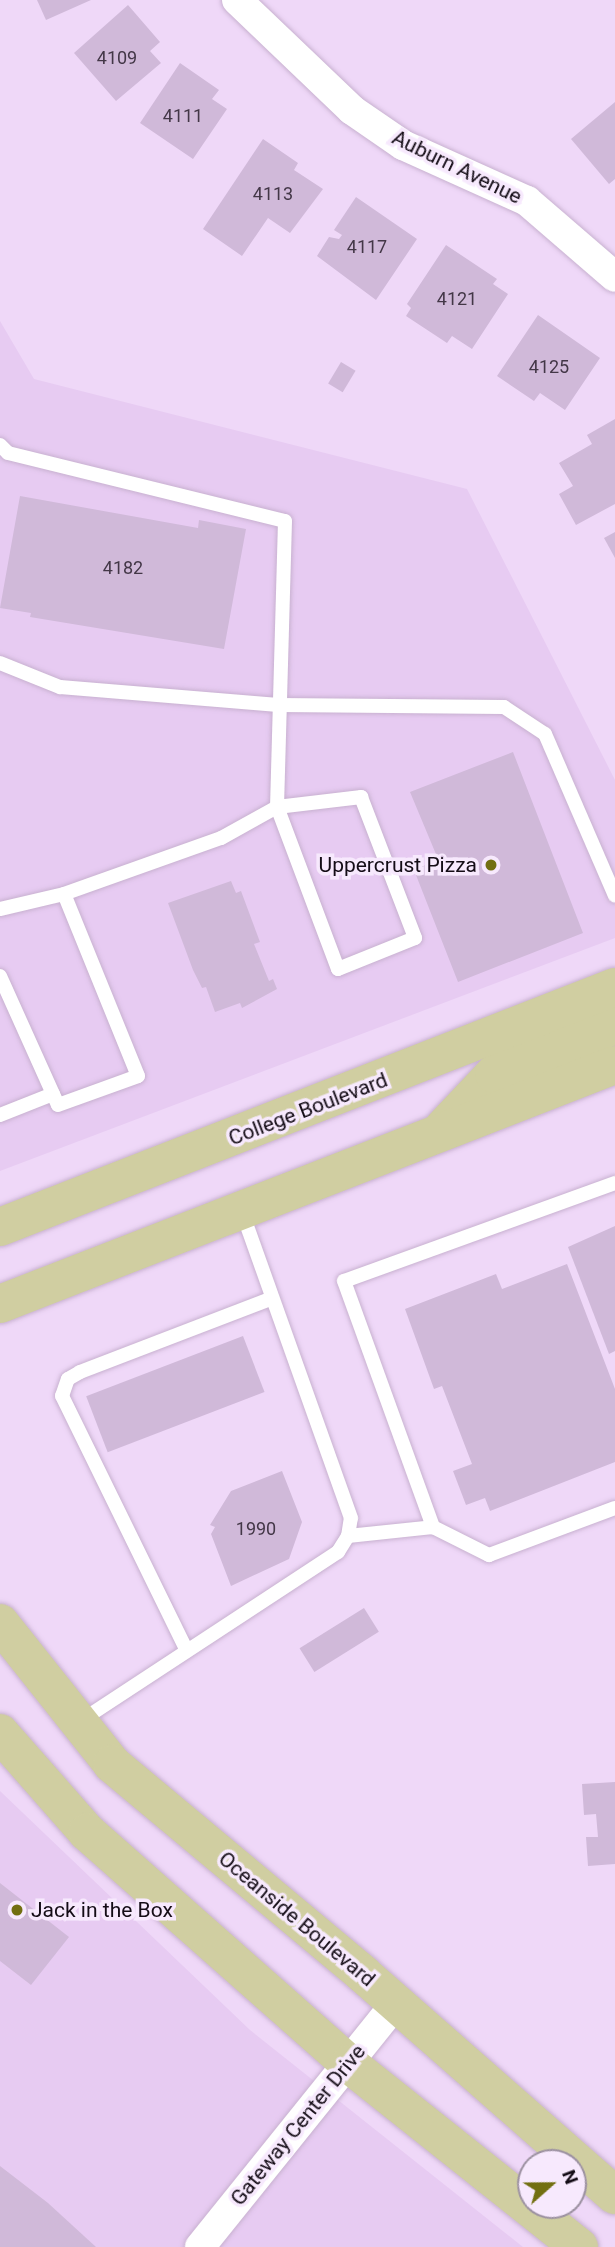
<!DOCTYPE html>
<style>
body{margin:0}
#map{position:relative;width:615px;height:2247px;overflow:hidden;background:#efd8f8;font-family:Roboto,sans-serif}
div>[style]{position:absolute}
.built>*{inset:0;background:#e7cbf2}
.building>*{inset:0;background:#d0b9d9;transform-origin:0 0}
.roads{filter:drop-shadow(0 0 2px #c8b1d0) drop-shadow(0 0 2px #c8b1d0)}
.service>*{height:14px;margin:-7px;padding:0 7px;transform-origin:7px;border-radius:7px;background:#fff}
.minor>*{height:30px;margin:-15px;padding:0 15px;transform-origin:15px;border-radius:15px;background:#fff}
.primary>*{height:38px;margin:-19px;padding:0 19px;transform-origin:19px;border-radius:19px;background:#d0cea1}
.dots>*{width:19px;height:19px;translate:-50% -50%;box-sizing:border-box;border:4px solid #f7e9fd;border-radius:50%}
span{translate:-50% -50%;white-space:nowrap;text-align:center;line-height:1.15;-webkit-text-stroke:7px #f7e9fd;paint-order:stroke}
.number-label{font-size:18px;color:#433747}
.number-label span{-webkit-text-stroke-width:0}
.street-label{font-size:21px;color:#140c16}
.poi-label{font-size:21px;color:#140c16}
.right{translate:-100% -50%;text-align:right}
.left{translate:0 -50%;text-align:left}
.north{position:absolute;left:517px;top:2149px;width:70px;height:70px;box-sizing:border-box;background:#f7e9fd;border:2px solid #9c91a1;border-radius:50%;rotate:69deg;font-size:19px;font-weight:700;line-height:28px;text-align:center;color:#140c16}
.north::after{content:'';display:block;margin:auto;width:24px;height:32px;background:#726f11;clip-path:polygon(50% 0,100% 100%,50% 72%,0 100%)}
</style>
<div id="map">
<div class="built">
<i style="clip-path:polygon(0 321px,34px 379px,467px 489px,615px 780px,615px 938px,0 1171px)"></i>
<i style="clip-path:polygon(0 1791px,250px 2030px,523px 2247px,0 2247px)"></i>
</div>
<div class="building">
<i style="clip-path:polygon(37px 0,91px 0,46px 20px)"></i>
<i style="clip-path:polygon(128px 5px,160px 42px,150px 51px,161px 63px,116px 101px,74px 53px)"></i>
<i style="clip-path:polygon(180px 63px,219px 90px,212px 99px,227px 109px,193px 159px,140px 123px)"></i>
<i style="clip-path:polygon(615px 102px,615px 179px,609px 184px,571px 139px)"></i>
<i style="clip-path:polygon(263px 139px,298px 163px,294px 170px,323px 189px,290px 233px,268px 218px,242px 256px,203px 229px)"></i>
<i style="clip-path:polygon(356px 197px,417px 239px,376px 300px,317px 256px,329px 237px,339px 239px,342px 235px,334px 230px)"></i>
<i style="clip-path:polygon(446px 245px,497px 279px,493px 284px,508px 294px,472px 349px,452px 336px,447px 343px,406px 316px,411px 308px,407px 304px)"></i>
<i style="clip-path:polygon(538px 315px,600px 358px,565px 410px,540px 393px,534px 401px,497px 376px)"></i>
<i style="left:341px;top:362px;width:17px;height:25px;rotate:31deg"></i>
<i style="clip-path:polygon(615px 419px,615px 504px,576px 525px,559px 494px,573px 486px,559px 463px,592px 444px,587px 435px)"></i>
<i style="clip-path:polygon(20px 496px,198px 528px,199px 520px,246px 529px,224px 649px,30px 617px,31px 613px,0 608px)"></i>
<i style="clip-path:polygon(615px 532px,615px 558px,604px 538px)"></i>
<i style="clip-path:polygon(513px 752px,583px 933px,458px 982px,414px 870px,438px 859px,410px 792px)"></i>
<i style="clip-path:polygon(231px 881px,236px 893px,241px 891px,260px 942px,254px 944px,269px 981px,273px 979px,277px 989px,242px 1008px,240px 1003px,215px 1012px,206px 987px,202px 988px,193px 970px,168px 903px)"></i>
<i style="clip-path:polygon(615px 1226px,615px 1351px,609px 1354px,568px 1247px)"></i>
<i style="clip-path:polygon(567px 1264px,615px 1389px,615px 1462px,490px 1511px,485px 1498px,466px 1505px,453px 1471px,472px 1464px,442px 1386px,434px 1389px,405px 1309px,496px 1274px,502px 1289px)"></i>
<i style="left:243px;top:1336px;width:60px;height:168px;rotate:69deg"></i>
<i style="clip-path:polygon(282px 1471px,302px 1522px,289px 1559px,231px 1586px,211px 1534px,215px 1527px,210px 1525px,231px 1491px)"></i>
<i style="left:364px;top:1608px;width:28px;height:76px;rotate:58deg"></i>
<i style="clip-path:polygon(615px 1782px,615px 1864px,588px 1866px,586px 1837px,598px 1837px,596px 1814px,584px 1815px,582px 1784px)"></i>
<i style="clip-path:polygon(0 1883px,69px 1937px,31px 1985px,0 1961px)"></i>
<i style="clip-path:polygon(0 2166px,48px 2203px,96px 2247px,0 2247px)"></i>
</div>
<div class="roads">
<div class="service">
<i style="left:0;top:445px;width:11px;rotate:45deg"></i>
<i style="left:8px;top:453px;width:285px;rotate:13.8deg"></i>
<i style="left:285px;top:521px;width:286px;rotate:91.6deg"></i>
<i style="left:277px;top:807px;width:64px;rotate:151deg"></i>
<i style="left:221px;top:838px;width:167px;rotate:160.4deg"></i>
<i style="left:64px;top:894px;width:66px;rotate:166.8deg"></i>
<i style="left:0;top:663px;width:65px;rotate:21.8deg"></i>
<i style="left:60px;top:687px;width:219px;rotate:4.7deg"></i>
<i style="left:278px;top:705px;width:226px;rotate:0.5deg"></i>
<i style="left:504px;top:707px;width:49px;rotate:33.4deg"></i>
<i style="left:545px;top:734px;width:176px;rotate:66.6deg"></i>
<i style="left:361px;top:797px;width:151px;rotate:69deg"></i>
<i style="left:415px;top:938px;width:83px;rotate:158.1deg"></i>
<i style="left:338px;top:969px;width:173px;rotate:-110.6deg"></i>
<i style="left:277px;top:807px;width:85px;rotate:-6.8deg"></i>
<i style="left:0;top:976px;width:141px;rotate:65.8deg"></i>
<i style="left:58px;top:1105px;width:85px;rotate:-19.9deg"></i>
<i style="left:138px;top:1076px;width:196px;rotate:-112.1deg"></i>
<i style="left:0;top:1115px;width:57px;rotate:-21.6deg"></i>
<i style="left:615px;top:1183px;width:288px;rotate:160.1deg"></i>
<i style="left:344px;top:1281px;width:262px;rotate:70.1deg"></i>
<i style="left:433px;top:1527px;width:63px;rotate:26.6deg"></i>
<i style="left:489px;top:1555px;width:134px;rotate:-20.5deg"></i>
<i style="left:348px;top:1536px;width:85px;rotate:-6deg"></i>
<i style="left:186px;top:1649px;width:282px;rotate:-116.1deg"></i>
<i style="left:62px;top:1396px;width:18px;rotate:-71deg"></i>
<i style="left:68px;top:1379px;width:14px;rotate:-30deg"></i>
<i style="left:80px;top:1372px;width:204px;rotate:-21deg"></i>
<i style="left:79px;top:1722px;width:310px;rotate:-33.3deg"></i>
<i style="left:338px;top:1552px;width:19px;rotate:-58deg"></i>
<i style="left:348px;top:1536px;width:18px;rotate:-81deg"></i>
<i style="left:351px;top:1518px;width:325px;rotate:-109.6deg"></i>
</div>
<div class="minor">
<i style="left:237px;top:0;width:159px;rotate:43.7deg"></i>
<i style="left:352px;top:110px;width:62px;rotate:34.5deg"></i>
<i style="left:403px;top:145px;width:136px;rotate:24.3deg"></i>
<i style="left:527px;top:201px;width:116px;rotate:40.8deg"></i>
<i style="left:200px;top:2247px;width:313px;rotate:-51.2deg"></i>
</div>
<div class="primary">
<i style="left:443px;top:1128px;width:74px;rotate:-46.6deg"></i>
<i style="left:494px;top:1074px;width:131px;rotate:-22deg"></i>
<i style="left:0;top:1227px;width:660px;rotate:-21.32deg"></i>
<i style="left:0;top:1304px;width:660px;rotate:-21.24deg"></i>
<i style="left:0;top:1623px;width:180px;rotate:51.5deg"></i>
<i style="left:112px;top:1764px;width:327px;rotate:39.9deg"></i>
<i style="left:363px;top:1974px;width:335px;rotate:41.3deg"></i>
<i style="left:0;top:1733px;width:132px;rotate:48.7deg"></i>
<i style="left:87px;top:1832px;width:350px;rotate:41.5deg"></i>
<i style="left:349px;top:2064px;width:294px;rotate:38.5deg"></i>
</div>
</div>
<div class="dots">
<i style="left:491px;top:865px;background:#726f11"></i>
<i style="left:17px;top:1910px;background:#726f11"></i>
</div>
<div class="number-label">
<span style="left:117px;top:58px">4109</span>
<span style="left:183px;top:116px">4111</span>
<span style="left:273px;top:194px">4113</span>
<span style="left:367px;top:247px">4117</span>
<span style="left:457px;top:299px">4121</span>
<span style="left:549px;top:367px">4125</span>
<span style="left:123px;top:568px">4182</span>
<span style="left:256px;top:1529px">1990</span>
</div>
<div class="street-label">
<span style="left:457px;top:167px;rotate:26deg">Auburn Avenue</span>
<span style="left:308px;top:1109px;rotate:-21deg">College Boulevard</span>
<span style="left:297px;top:1919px;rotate:40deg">Oceanside Boulevard</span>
<span style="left:298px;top:2125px;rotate:-51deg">Gateway Center Drive</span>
</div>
<div class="poi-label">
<span class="right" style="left:477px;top:865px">Uppercrust Pizza</span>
<span class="left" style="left:31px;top:1910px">Jack in the Box</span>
</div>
<div class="north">N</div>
</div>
